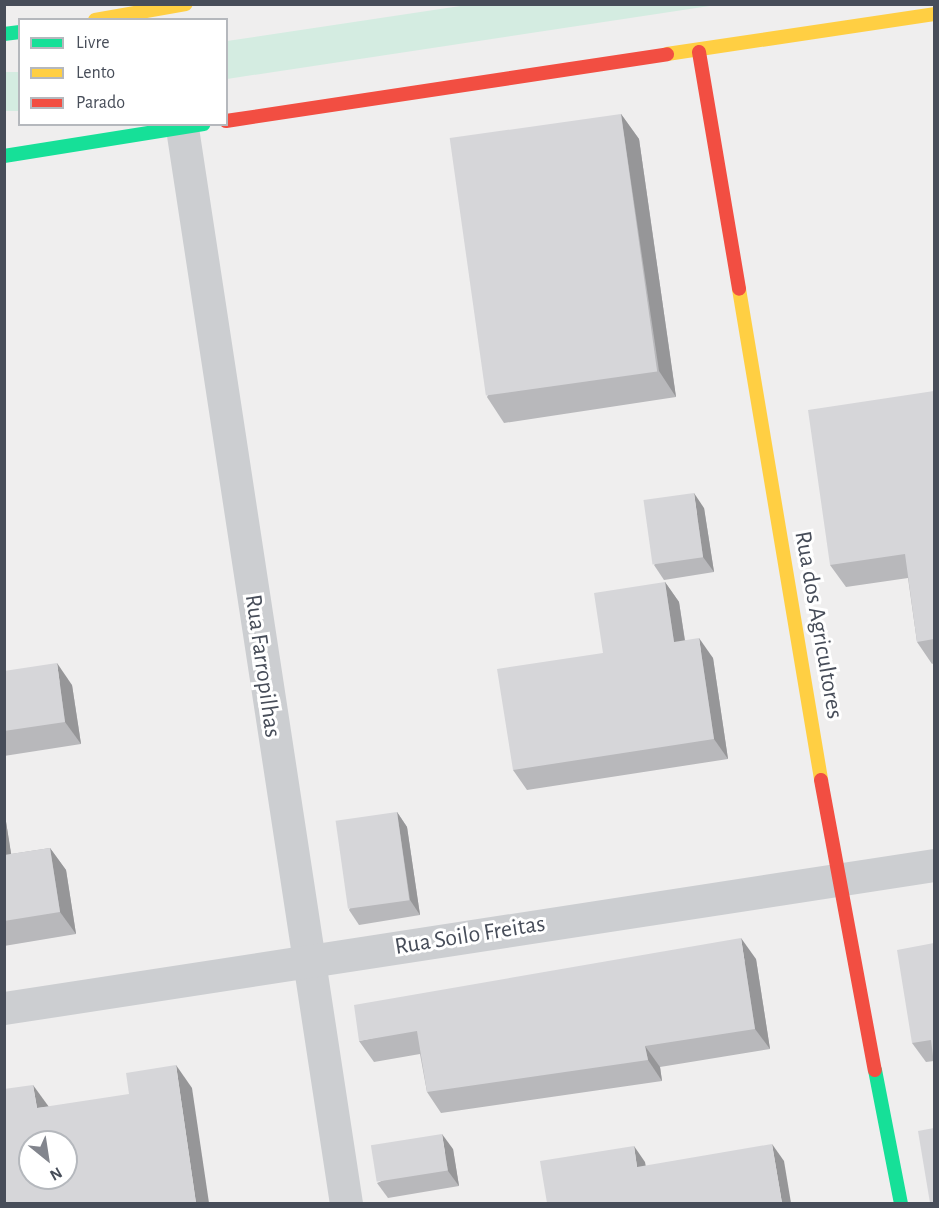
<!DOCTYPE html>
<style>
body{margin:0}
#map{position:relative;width:939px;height:1208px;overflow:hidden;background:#efeeee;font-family:"Alegreya Sans",sans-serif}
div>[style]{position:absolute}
.green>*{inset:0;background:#d4ece1;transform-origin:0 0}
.street>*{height:33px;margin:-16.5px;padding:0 16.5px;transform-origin:16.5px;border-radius:16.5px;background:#ccced1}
.fast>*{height:14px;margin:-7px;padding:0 7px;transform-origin:7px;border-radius:7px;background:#16e098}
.slow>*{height:14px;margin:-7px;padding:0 7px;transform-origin:7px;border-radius:7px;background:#ffcf43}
.jam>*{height:14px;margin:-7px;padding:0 7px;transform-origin:7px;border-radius:7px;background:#f24e42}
.wall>*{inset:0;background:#b8b8bb}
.shaded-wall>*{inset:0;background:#969698}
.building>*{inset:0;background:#d6d6d9;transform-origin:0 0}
span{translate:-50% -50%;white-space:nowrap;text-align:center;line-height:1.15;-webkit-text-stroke:6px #fff;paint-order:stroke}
.street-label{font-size:24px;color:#474d59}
.frame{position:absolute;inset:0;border:6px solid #474d59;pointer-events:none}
.legend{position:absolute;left:18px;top:18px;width:210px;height:108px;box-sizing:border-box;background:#fff;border:2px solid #b5b8bd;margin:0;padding:8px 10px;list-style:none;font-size:18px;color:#474d59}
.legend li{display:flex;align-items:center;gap:12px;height:30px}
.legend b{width:30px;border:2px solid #b5b8bd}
.north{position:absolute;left:18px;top:1130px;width:60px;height:60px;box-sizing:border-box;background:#fff;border:2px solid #b5b8bd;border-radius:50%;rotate:150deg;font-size:16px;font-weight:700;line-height:24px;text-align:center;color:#474d59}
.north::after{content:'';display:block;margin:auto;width:21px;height:27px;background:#82858d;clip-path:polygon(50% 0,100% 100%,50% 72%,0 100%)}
</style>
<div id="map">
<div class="green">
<i style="clip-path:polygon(467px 5px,716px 5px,227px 79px,227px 41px)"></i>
<i style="left:19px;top:72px;width:39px;height:14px;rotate:90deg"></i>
</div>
<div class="street">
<i style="left:182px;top:128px;width:1088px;rotate:81.33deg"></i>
<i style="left:4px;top:1008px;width:941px;rotate:-8.74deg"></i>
</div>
<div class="fast">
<i style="left:4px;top:34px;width:16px;rotate:-7deg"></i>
<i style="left:4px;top:156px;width:202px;rotate:-9.1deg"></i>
<i style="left:875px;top:1070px;width:136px;rotate:79deg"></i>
</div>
<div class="slow">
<i style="left:95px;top:20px;width:92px;rotate:-10deg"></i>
<i style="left:667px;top:54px;width:270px;rotate:-8.5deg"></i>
<i style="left:739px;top:289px;width:498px;rotate:80.5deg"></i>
</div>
<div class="jam">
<i style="left:699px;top:52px;width:240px;rotate:80.4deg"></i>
<i style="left:226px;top:121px;width:446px;rotate:-8.6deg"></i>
<i style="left:821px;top:780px;width:295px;rotate:79.5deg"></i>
</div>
<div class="wall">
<i style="clip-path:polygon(621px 114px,639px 139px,676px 397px,504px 423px,487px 397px)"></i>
<i style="clip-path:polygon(934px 391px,934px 663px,932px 664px,917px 642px,908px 578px,846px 587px,830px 565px)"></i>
<i style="clip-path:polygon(704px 508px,714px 572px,664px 580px,654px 565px)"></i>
<i style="clip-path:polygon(665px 582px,679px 602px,685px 640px,713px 658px,728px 759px,527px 790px,513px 770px,603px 653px)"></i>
<i style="clip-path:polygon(4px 671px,72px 685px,81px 744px,4px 756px)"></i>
<i style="clip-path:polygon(4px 809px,11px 854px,50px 848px,66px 870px,76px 934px,4px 946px)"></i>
<i style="clip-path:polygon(397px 812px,407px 827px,420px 915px,359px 925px,349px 910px)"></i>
<i style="clip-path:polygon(934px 943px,934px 1061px,926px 1062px,912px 1043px)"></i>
<i style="clip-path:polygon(756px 959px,770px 1049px,660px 1067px,662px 1081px,441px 1113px,427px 1092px,420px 1054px,374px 1062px,359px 1041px)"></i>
<i style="clip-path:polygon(453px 1149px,459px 1186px,388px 1198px,377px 1183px)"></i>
</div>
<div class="shaded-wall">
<i style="clip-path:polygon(621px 114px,639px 139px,676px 397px,659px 371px)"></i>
<i style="clip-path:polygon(694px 493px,704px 508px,714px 572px,703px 557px)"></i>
<i style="clip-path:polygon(665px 582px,679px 602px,688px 662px,674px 642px)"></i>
<i style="clip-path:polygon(699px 638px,713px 658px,728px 759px,714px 739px)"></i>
<i style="clip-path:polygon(57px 663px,72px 685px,81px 744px,65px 722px)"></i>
<i style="clip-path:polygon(4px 809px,15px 878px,4px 864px)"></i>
<i style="clip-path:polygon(397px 812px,407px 827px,420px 915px,410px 900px)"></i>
<i style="clip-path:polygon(50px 848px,66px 870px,76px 934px,60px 912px)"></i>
<i style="clip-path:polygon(741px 938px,756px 959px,770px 1049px,755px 1029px)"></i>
<i style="clip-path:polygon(645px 1046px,660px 1067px,662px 1081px,648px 1060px)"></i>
<i style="clip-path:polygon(176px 1065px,192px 1088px,209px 1203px,196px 1203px)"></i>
<i style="clip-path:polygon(33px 1085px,49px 1107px,37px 1108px)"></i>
<i style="clip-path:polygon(442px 1134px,453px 1149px,459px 1186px,448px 1171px)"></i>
<i style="clip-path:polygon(772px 1144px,784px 1161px,791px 1203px,782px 1203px)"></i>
<i style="clip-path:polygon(634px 1146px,645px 1162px,649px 1183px,637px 1167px)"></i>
</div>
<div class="building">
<i style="left:621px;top:114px;width:260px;height:173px;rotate:82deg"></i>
<i style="clip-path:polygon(934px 391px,934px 639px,917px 642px,905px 554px,830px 565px,808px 410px)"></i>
<i style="left:694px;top:493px;width:65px;height:51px;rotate:82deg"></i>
<i style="clip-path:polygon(665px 582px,674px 642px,699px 638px,714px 739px,513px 770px,497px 669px,603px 653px,594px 593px)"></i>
<i style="clip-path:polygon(57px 663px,65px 722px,4px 731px,4px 671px)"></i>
<i style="left:397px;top:812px;width:89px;height:62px;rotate:82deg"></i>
<i style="clip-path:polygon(50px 848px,60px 912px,4px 921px,4px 855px)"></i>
<i style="clip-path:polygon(741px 938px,755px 1029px,645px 1046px,648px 1060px,427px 1092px,417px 1031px,359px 1041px,354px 1005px)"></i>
<i style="clip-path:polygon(934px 943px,934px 1064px,931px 1040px,912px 1043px,897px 950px)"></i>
<i style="clip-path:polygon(evenodd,176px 1065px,196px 1203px,4px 1203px,4px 1089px,33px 1085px,37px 1108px,129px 1094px,126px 1073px,176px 1065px,30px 1142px,66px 1142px,66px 1178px,30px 1178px,30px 1142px)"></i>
<i style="clip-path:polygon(934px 1128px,934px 1203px,930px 1203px,918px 1131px)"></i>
<i style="left:442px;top:1134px;width:37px;height:72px;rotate:81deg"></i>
<i style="clip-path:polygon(772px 1144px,782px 1203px,547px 1203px,540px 1161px,634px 1146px,637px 1167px)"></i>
</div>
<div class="street-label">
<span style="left:818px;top:625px;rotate:80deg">Rua dos Agricultores</span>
<span style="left:262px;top:666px;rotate:82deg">Rua Farropilhas</span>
<span style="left:470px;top:936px;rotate:-9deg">Rua Soilo Freitas</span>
</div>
<div class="frame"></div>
<ul class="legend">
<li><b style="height:8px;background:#16e098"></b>Livre</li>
<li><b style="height:8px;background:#ffcf43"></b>Lento</li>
<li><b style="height:8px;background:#f24e42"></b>Parado</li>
</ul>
<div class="north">N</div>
</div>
